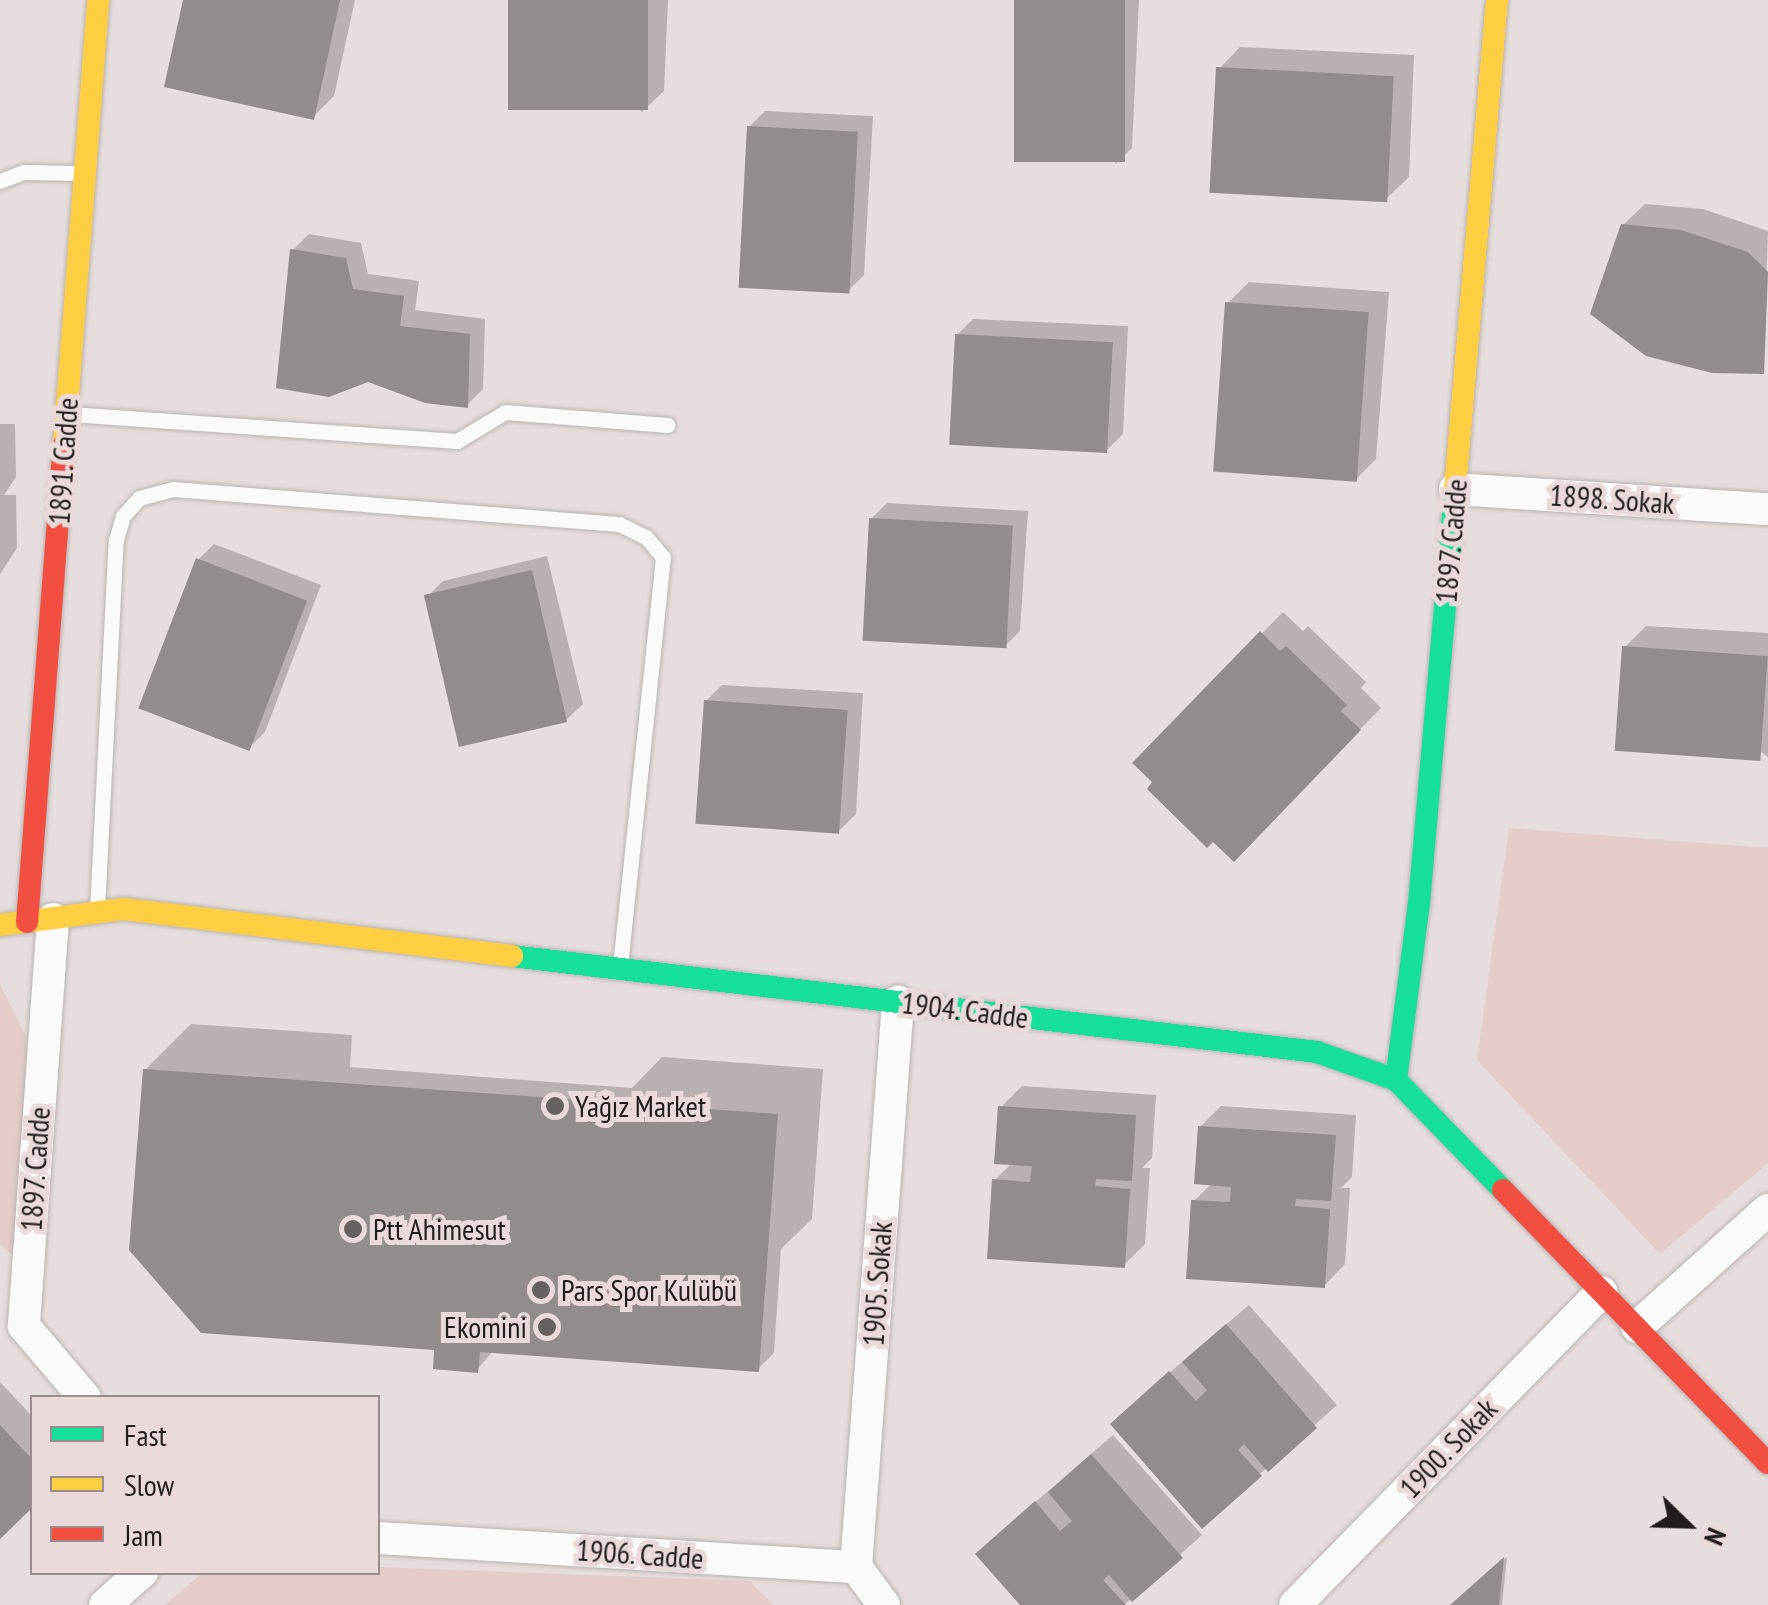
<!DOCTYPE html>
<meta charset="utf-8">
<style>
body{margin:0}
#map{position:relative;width:1768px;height:1605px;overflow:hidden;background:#e6dedc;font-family:"PT Sans Narrow",sans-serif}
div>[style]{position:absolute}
.green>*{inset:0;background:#e3ccc9}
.shadow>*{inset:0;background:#0003}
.building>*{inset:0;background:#928c8b;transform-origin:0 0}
.roads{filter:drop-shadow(0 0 2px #b9b3b2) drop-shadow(0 0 2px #b9b3b2)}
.lane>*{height:15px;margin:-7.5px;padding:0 7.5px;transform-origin:7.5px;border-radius:7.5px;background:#fbfafa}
.street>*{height:32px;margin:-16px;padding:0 16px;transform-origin:16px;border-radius:16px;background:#fbfafa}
.fast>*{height:22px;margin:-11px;padding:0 11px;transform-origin:11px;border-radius:11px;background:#16e098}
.slow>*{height:22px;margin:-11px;padding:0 11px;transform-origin:11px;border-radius:11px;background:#ffcf43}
.jam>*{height:22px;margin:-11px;padding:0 11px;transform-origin:11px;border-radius:11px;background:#f24e42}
.dots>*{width:28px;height:28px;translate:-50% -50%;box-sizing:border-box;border:5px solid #e9dad9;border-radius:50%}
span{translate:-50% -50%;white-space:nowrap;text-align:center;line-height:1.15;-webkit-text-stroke:10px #e9dad9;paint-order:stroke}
.street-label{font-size:30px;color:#221d1c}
.poi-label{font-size:30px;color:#221d1c}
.left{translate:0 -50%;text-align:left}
.right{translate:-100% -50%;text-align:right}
.legend{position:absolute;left:30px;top:1395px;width:350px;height:180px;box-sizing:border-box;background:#e9dad9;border:2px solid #998e8d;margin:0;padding:12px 18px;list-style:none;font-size:30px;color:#221d1c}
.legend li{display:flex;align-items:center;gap:20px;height:50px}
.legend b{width:50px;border:2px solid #998e8d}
.north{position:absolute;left:1638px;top:1475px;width:100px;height:100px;-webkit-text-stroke:8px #e9dad9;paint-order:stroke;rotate:113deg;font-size:28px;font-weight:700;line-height:40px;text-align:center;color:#221d1c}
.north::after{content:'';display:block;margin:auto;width:35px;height:45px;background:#221d1c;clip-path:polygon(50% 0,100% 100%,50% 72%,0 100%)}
</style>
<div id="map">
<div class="green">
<i style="clip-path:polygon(1509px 828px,1768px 848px,1768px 1163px,1660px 1254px,1477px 1060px)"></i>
<i style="clip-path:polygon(0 984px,26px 1037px,24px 1239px,12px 1255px,0 1244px)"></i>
<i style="clip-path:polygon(378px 1567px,750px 1581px,773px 1605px,165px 1605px,202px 1573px,378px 1572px)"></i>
</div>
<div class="shadow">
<i style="clip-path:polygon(186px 0,355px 0,334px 96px,313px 117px)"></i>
<i style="clip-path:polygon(510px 0,668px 0,664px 91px,642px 112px)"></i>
<i style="clip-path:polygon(1016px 0,1139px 0,1132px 148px,1116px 164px)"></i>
<i style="clip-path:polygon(1240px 47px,1414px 55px,1409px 177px,1387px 198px,1219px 69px)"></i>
<i style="clip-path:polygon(765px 111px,873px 116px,864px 275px,848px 291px,749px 127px)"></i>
<i style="clip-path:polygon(1645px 204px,1703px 209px,1768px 231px,1763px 372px,1623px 225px)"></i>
<i style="clip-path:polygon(309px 234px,361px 243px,368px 274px,419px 281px,415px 310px,485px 319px,483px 389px,467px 405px,293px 250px)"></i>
<i style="clip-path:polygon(1249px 282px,1389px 292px,1376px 459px,1355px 480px,1228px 303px)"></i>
<i style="clip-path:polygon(973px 319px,1128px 326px,1123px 434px,1107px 450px,957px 335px)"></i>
<i style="clip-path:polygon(0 424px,15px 424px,16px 477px,4px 495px,16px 495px,17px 548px,0 574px)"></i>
<i style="clip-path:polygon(887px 503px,1028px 511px,1020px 631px,1004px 647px,871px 519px)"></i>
<i style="clip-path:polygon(214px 544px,321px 585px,265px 732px,249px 748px,198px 560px)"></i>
<i style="clip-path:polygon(547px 556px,583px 704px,566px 720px,427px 597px,443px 581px)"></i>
<i style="clip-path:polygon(1283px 612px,1303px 631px,1308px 626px,1366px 682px,1361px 688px,1381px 708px,1234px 859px,1135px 762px)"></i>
<i style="clip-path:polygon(1646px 626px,1768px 633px,1768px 757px,1625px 647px)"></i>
<i style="clip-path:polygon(722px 685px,863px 693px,856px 814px,840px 830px,706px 701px)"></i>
<i style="clip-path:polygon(191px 1024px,352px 1035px,350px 1067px,632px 1088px,662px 1057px,823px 1069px,812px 1219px,781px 1249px,774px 1353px,758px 1369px,493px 1351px,477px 1370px,437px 1347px,145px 1070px)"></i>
<i style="clip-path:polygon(1022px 1086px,1156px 1095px,1152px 1158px,1142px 1168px,1150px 1168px,1145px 1244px,1124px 1265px,995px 1180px,1012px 1163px,1001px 1107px)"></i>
<i style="clip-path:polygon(1221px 1106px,1356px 1115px,1352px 1177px,1341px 1188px,1350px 1188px,1345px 1264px,1324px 1286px,1194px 1201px,1212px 1183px,1200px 1127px)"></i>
<i style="clip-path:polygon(1249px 1305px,1337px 1405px,1260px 1474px,1134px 1403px)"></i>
<i style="clip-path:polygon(0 1382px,32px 1416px,32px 1505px,0 1536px)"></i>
<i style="clip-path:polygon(1113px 1435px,1202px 1535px,1124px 1605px,1023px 1605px,1000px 1533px)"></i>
<i style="clip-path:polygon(1507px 1557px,1502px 1605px,1453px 1605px)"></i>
</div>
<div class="building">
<i style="clip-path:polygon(183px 0,340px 0,314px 120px,164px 87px)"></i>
<i style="left:508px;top:0;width:140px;height:110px"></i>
<i style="left:1014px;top:0;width:111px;height:162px"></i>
<i style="left:1216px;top:67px;width:178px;height:126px;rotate:3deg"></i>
<i style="left:747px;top:126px;width:111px;height:162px;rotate:3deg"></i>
<i style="clip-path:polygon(1621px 224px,1681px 230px,1748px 252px,1768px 272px,1764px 374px,1712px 373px,1646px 356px,1590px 314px)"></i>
<i style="clip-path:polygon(290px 249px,346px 258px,353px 289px,404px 296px,400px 326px,470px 334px,468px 408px,425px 403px,368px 382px,329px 397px,276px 388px)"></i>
<i style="left:1225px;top:302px;width:144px;height:170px;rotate:4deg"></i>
<i style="left:955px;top:334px;width:158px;height:111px;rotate:3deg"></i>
<i style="left:869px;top:518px;width:144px;height:123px;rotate:3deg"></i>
<i style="left:196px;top:558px;width:119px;height:161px;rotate:21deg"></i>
<i style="left:532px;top:570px;width:156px;height:111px;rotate:77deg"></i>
<i style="clip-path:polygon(1260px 631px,1280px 651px,1286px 646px,1347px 705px,1341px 711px,1361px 730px,1234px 862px,1213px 842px,1207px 848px,1147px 789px,1152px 782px,1132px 763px)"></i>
<i style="left:1622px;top:646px;width:146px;height:105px;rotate:4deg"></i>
<i style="left:704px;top:700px;width:144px;height:124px;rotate:4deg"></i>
<i style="clip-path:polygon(143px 1069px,778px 1114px,759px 1372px,480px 1352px,478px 1373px,433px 1369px,434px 1350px,201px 1333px,129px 1250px)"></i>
<i style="clip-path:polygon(998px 1106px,1136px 1115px,1132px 1181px,1096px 1179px,1095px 1186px,1130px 1189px,1125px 1268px,987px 1259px,992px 1179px,1030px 1182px,1032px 1166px,994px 1164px)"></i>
<i style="clip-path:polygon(1198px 1126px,1336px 1135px,1331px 1201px,1296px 1199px,1295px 1206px,1330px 1209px,1325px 1288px,1186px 1279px,1191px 1200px,1230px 1202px,1231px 1187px,1194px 1184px)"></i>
<i style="clip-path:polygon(1226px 1324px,1317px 1428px,1268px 1472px,1244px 1444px,1238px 1450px,1262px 1476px,1202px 1529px,1110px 1424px,1169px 1371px,1196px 1401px,1207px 1390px,1182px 1362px)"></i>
<i style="clip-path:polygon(0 1425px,32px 1459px,32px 1508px,0 1539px)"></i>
<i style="clip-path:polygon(1091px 1454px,1183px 1558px,1132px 1602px,1109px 1575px,1103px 1580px,1126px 1605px,1020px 1605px,975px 1554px,1035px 1501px,1060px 1531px,1072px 1521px,1048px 1492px)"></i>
<i style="clip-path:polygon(1504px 1557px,1499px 1605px,1450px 1605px)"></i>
</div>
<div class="roads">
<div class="lane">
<i style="left:0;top:181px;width:26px;rotate:-21deg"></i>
<i style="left:24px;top:172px;width:55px;rotate:1deg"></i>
<i style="left:70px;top:414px;width:388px;rotate:4deg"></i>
<i style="left:457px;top:441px;width:56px;rotate:-31.1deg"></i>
<i style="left:505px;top:412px;width:163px;rotate:4.6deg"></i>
<i style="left:97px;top:910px;width:370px;rotate:-87.1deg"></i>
<i style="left:116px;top:540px;width:25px;rotate:-74deg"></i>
<i style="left:123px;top:516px;width:24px;rotate:-48deg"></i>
<i style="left:139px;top:498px;width:35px;rotate:-15deg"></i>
<i style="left:173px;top:489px;width:447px;rotate:4.5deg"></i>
<i style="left:619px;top:524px;width:30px;rotate:26deg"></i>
<i style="left:646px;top:537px;width:26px;rotate:50deg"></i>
<i style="left:663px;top:557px;width:411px;rotate:96deg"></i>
</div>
<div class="street">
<i style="left:1455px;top:489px;width:314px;rotate:3.7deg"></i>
<i style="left:53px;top:919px;width:408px;rotate:94.1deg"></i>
<i style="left:24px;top:1326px;width:94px;rotate:49.7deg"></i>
<i style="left:1637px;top:1327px;width:176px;rotate:-41.8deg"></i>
<i style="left:378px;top:1538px;width:479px;rotate:3.5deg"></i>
<i style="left:856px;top:1567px;width:47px;rotate:53.6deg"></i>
<i style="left:856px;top:1567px;width:567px;rotate:-85.75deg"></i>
<i style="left:105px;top:1605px;width:50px;rotate:-41.7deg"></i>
<i style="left:1295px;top:1605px;width:438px;rotate:-45.6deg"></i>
</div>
<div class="fast">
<i style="left:512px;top:956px;width:811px;rotate:6.8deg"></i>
<i style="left:1317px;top:1052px;width:84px;rotate:19.5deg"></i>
<i style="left:1396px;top:1080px;width:153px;rotate:45.8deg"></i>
<i style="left:1396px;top:1080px;width:178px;rotate:-82.6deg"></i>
<i style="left:1419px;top:903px;width:416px;rotate:-85deg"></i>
</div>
<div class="slow">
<i style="left:64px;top:445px;width:446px;rotate:-85.6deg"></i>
<i style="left:1455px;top:489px;width:491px;rotate:-85.1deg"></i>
<i style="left:0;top:925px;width:125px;rotate:-7.4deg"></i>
<i style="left:124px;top:909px;width:391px;rotate:6.9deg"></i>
</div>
<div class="jam">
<i style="left:27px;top:922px;width:478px;rotate:-85.6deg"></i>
<i style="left:1503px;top:1190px;width:380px;rotate:45.9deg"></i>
</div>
</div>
<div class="dots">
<i style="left:555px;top:1106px;background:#67615f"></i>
<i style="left:353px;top:1229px;background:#67615f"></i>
<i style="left:541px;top:1290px;background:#67615f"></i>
<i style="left:547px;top:1327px;background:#67615f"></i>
</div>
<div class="street-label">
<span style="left:63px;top:461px;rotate:-86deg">1891. Cadde</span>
<span style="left:1612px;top:499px;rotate:4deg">1898. Sokak</span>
<span style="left:1451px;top:541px;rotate:-85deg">1897. Cadde</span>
<span style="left:965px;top:1010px;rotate:7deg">1904. Cadde</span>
<span style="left:35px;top:1169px;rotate:-86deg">1897. Cadde</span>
<span style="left:877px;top:1284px;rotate:-86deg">1905. Sokak</span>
<span style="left:1448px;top:1448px;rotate:-46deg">1900. Sokak</span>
<span style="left:640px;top:1554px;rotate:4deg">1906. Cadde</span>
</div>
<div class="poi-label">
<span class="left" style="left:575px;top:1106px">Yağız Market</span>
<span class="left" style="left:373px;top:1229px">Ptt Ahimesut</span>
<span class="left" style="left:561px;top:1290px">Pars Spor Kulübü</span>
<span class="right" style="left:527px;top:1327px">Ekomini</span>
</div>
<ul class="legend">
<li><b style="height:12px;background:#16e098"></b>Fast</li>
<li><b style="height:12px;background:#ffcf43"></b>Slow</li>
<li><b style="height:12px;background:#f24e42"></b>Jam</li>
</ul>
<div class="north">N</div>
</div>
